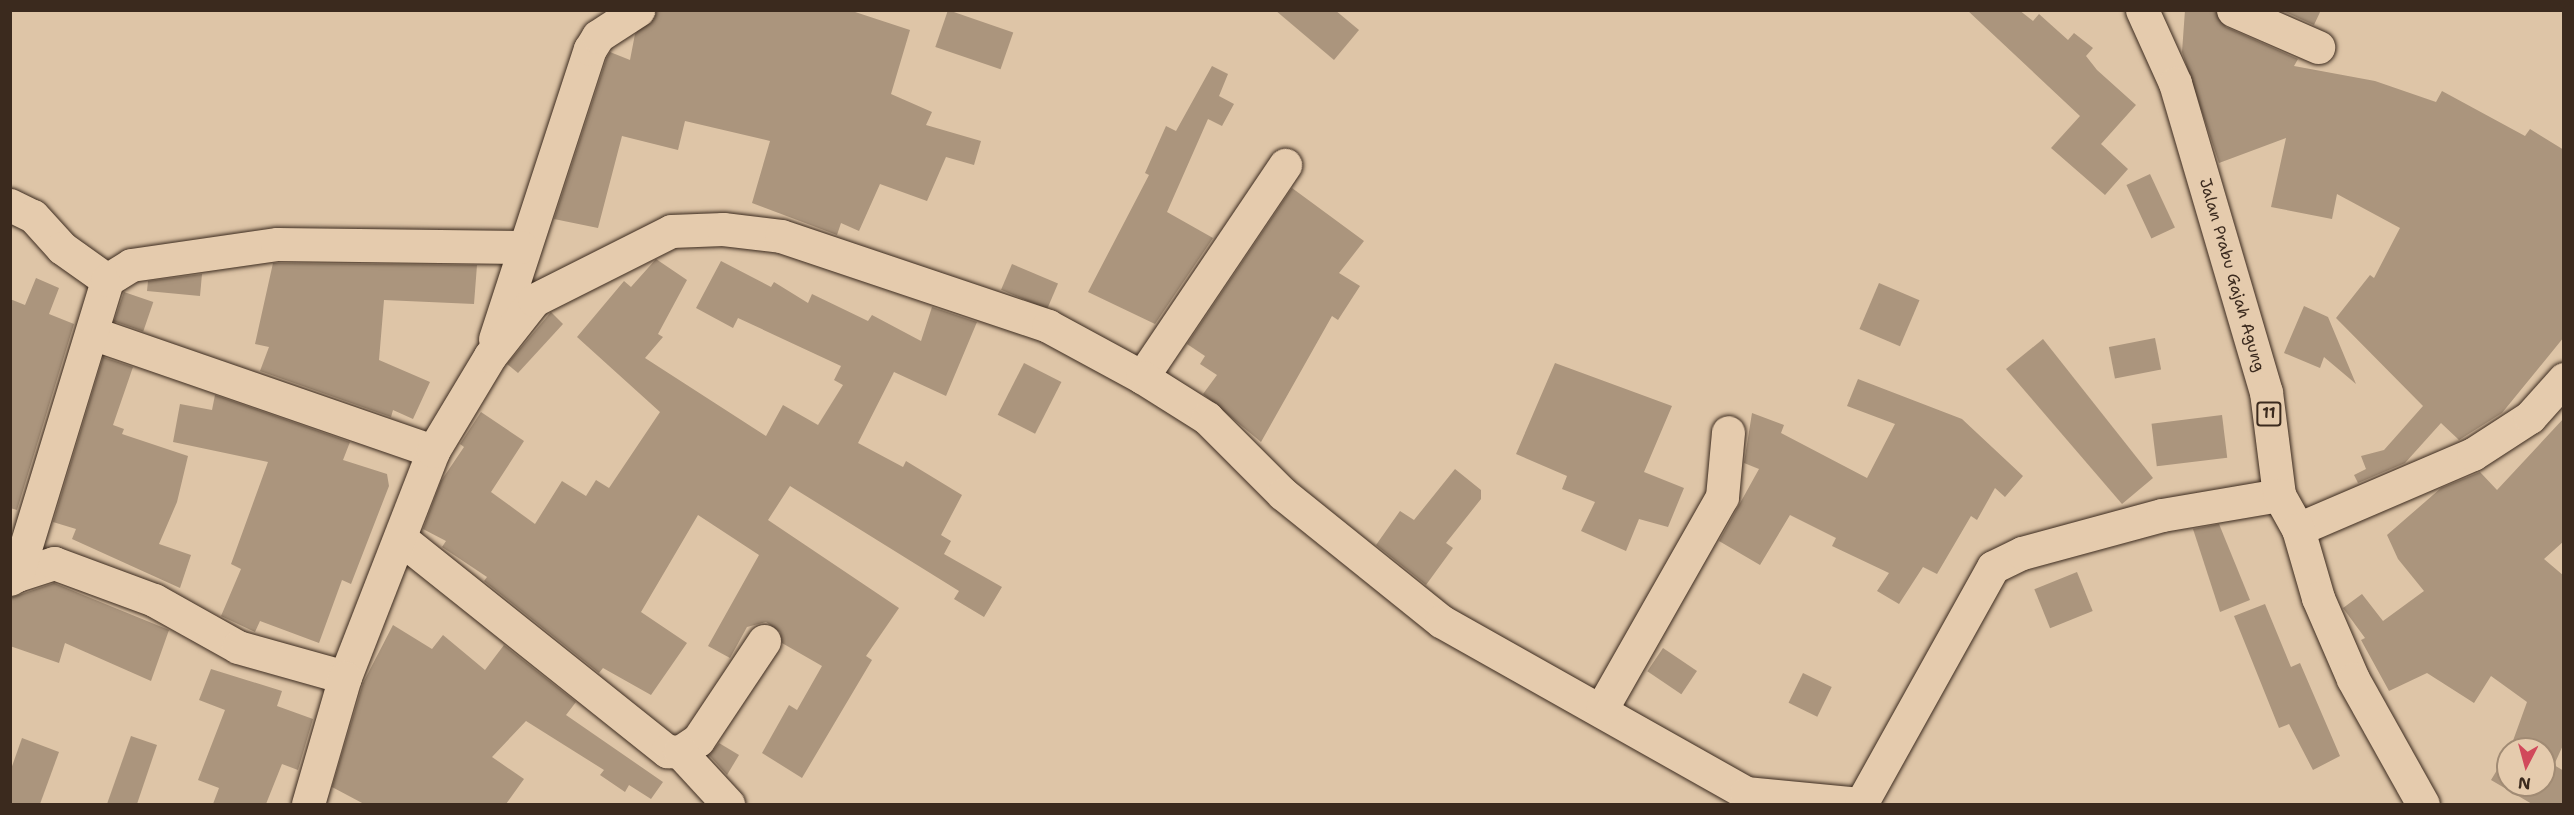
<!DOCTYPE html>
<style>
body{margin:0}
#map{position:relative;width:2574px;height:815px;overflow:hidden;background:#dec5a7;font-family:"Shantell Sans",sans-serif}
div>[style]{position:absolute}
.building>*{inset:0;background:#ab957d;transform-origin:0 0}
.roads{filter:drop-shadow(0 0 2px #3b2a1e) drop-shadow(0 0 2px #3b2a1e)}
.minor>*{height:33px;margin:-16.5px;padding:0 16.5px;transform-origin:16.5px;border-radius:16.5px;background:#e5cbad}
.trunk>*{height:33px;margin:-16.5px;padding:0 16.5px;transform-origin:16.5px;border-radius:16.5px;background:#e5cbad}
span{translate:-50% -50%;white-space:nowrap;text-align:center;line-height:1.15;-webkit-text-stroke:6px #e5cbad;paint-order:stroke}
.shield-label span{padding:2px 4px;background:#e5cbad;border:2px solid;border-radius:4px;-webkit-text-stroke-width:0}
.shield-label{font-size:15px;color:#3b2a1e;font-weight:700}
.street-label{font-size:16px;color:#3b2a1e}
.frame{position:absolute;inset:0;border:12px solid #3b2a1e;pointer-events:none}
.north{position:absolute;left:2496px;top:737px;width:60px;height:60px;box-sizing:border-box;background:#e5cbad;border:2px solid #a18b74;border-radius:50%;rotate:186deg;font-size:16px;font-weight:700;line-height:24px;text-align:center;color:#3b2a1e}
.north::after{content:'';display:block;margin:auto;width:21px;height:27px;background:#d1495b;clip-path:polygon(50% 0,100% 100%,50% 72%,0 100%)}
</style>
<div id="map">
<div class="building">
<i style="clip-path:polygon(656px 10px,849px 10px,910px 30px,891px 94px,932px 112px,926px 125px,981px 141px,974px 165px,946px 157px,927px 201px,880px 184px,859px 231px,841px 223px,837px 235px,752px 203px,770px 141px,685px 121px,678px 150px,622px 136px,598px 228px,554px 219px,607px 57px,610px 52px,630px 60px,635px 34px)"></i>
<i style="left:948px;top:10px;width:69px;height:39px;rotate:19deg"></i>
<i style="clip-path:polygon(1275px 10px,1335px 10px,1359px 30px,1334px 60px)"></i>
<i style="clip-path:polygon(1967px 10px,2019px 10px,2033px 21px,2039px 14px,2068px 40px,2074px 33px,2093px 48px,2086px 56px,2097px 70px,2136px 105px,2101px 144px,2128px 169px,2105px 195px,2051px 148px,2080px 116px)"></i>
<i style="clip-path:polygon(2185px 10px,2215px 10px,2226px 27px,2298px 59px,2294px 66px,2375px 81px,2436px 102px,2442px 91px,2525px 136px,2530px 129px,2564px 150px,2564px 337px,2502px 413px,2459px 440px,2441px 423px,2405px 463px,2358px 483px,2354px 475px,2366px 469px,2361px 456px,2384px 450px,2423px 406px,2336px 318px,2370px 275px,2374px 278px,2400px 228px,2337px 194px,2332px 219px,2271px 207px,2286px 138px,2219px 163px,2182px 52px)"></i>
<i style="clip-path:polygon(2281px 10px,2321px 10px,2314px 25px)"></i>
<i style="clip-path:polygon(1212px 66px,1228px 74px,1219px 96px,1234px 104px,1222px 126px,1208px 119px,1167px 212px,1213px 238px,1155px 324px,1088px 292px,1149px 175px,1145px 173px,1166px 126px,1176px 131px)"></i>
<i style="left:2150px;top:174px;width:59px;height:26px;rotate:65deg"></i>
<i style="clip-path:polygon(1292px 188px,1364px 241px,1339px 273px,1360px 286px,1338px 320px,1332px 316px,1261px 442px,1203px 394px,1217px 375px,1200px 364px,1205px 356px,1187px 344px)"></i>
<i style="clip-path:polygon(656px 259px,687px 280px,658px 334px,663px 337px,645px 358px,766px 436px,783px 405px,818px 425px,843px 385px,834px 380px,841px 366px,738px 318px,733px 328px,696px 308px,721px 261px,771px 287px,774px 282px,808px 303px,812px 294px,868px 321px,872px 315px,921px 341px,932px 307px,977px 322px,946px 396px,894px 372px,858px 443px,903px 467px,906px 461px,962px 495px,941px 535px,951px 541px,944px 554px,1002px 587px,984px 617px,954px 599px,959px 591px,790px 486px,768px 520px,899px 608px,866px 656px,872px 660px,802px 778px,762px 753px,789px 705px,797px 710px,822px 666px,782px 643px,780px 632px,766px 622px,747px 627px,730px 658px,708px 646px,759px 555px,698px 515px,641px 612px,687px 643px,651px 695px,603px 668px,599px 673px,484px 581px,487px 577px,442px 547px,446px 541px,423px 529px,441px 481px,464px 447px,460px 444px,481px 412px,524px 441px,491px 492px,535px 524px,562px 481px,586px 496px,596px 480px,609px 488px,660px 412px,577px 337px,624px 281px,631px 287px)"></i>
<i style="clip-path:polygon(273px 263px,477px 265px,474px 304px,384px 300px,379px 360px,430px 382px,413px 419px,393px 410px,391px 417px,260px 371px,269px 347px,255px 344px)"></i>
<i style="left:1012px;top:264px;width:50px;height:28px;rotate:23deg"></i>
<i style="clip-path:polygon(202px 274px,200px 296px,147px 291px,148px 281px)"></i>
<i style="clip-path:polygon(36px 278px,59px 288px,49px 314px,74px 324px,17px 510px,10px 508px,10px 299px,25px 305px)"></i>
<i style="left:1879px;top:283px;width:44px;height:50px;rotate:23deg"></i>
<i style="left:124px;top:292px;width:31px;height:31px;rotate:19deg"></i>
<i style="clip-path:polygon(2304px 306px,2328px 317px,2356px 384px,2324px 357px,2320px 368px,2284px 353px)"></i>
<i style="clip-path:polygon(551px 312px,563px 324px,518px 373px,507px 364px)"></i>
<i style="left:2155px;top:338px;width:32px;height:47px;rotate:79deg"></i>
<i style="clip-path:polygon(2043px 339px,2153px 478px,2122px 504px,2006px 369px)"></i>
<i style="clip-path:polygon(103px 357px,133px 367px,113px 425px,124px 429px,122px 434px,188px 456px,177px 502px,159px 544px,191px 555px,180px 588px,72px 539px,76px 529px,53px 522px)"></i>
<i style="left:1024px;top:363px;width:42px;height:58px;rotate:27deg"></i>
<i style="clip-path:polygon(1555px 363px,1672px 406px,1644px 472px,1684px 488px,1668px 527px,1639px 519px,1626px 551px,1581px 531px,1595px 502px,1562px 489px,1567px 476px,1516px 454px)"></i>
<i style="clip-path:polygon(1858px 379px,1962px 419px,2023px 476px,2005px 497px,1995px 488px,1977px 520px,1971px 516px,1937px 574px,1923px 567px,1899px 604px,1877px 591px,1889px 573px,1832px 546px,1836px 538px,1790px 515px,1760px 565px,1719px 541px,1759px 469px,1744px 463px,1752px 413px,1784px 425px,1781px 433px,1867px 478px,1895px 424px,1847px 406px)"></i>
<i style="clip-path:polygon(215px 395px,350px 442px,343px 460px,387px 474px,389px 486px,351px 584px,342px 580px,319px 643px,260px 621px,255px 632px,221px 616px,241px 569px,231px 564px,268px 462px,173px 442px,180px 404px,212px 410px)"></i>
<i style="left:2222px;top:415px;width:43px;height:71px;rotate:83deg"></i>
<i style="clip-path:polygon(2564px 418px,2564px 541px,2544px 559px,2564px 576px,2564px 743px,2554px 765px,2564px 771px,2564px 804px,2532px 804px,2491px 780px,2508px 752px,2508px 785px,2544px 785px,2544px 749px,2510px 749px,2527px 702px,2491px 676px,2474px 703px,2427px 673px,2389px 691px,2361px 640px,2365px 638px,2343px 608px,2362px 594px,2383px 621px,2424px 591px,2398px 559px,2387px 535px,2441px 488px,2480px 472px,2497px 490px)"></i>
<i style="clip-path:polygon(1455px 469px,1481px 490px,1481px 499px,1446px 543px,1453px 548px,1426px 585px,1376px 545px,1400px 511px,1414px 520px)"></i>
<i style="clip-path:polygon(2219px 524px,2250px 600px,2220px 612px,2193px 529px)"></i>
<i style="left:2077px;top:572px;width:42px;height:46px;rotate:68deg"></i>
<i style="clip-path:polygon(54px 583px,169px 630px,151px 681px,65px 643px,59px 663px,10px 646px,10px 598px)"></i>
<i style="clip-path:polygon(2265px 604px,2291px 667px,2300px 663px,2340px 756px,2313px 770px,2289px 724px,2279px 728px,2234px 616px)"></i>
<i style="clip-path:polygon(393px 625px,432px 649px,443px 635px,485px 670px,504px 645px,576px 702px,566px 715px,663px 782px,651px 799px,629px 785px,625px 792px,600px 775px,604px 770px,526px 721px,492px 757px,524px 779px,506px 804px,364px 804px,332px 787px,363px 683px)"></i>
<i style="left:1663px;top:648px;width:41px;height:28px;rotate:34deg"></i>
<i style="clip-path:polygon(211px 669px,282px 691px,277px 706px,313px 719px,298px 770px,282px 764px,266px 804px,213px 804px,219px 788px,198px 780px,225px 710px,199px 700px)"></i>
<i style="left:1803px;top:673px;width:32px;height:33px;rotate:26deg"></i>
<i style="clip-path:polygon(131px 736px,157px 745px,137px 804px,107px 804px)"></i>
<i style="clip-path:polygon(22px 738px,59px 752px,40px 804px,10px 804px,10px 772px)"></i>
<i style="clip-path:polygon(719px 743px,739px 755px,727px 775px,709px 755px)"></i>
</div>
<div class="roads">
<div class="minor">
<i style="left:2233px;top:10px;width:93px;rotate:23.5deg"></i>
<i style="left:10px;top:205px;width:25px;rotate:26deg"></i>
<i style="left:33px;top:216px;width:43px;rotate:47.8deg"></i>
<i style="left:62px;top:248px;width:55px;rotate:35.4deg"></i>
<i style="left:92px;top:333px;width:361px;rotate:19.1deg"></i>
<i style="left:495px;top:339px;width:305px;rotate:-71.9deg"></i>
<i style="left:590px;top:49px;width:15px;rotate:-58deg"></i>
<i style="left:598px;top:36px;width:48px;rotate:-33deg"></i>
<i style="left:1142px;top:377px;width:256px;rotate:-56deg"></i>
<i style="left:2298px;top:529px;width:190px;rotate:-23.2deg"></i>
<i style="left:2473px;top:454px;width:68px;rotate:-33deg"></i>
<i style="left:2530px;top:417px;width:51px;rotate:-48.2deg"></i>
<i style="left:400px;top:538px;width:342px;rotate:38.6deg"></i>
<i style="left:667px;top:751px;width:13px;rotate:4deg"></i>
<i style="left:680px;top:752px;width:22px;rotate:-34deg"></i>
<i style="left:698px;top:740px;width:119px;rotate:-56.3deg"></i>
<i style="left:17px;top:575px;width:39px;rotate:-18deg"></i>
<i style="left:54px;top:563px;width:107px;rotate:20.3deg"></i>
<i style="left:154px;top:600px;width:96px;rotate:29.2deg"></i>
<i style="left:238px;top:647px;width:111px;rotate:15.7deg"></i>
<i style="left:345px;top:677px;width:243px;rotate:-68.7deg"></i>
<i style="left:433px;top:451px;width:111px;rotate:-59deg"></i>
<i style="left:490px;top:356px;width:71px;rotate:-51.8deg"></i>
<i style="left:534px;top:300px;width:153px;rotate:-26.7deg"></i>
<i style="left:671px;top:231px;width:52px;rotate:-2.2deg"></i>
<i style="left:723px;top:229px;width:58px;rotate:6.9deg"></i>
<i style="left:781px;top:236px;width:282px;rotate:18.6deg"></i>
<i style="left:1048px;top:326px;width:107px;rotate:28.5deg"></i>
<i style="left:1142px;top:377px;width:77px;rotate:32.2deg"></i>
<i style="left:1207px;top:418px;width:107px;rotate:45deg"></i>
<i style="left:1283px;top:494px;width:203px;rotate:38.8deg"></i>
<i style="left:1441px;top:621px;width:350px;rotate:29.4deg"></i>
<i style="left:1746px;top:793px;width:116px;rotate:5.5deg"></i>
<i style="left:1861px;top:804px;width:271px;rotate:-60.9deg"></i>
<i style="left:1993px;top:567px;width:32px;rotate:-26deg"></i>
<i style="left:2022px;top:553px;width:145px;rotate:-15.2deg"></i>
<i style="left:2162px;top:515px;width:119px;rotate:-9.7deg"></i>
<i style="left:10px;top:579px;width:8px;rotate:-30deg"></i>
<i style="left:17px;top:575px;width:308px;rotate:-73deg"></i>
<i style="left:107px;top:280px;width:28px;rotate:-32deg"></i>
<i style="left:131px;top:265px;width:148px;rotate:-8.2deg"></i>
<i style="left:277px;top:244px;width:244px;rotate:0.7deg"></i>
<i style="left:1602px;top:708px;width:243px;rotate:-60.4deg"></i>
<i style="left:1722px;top:497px;width:65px;rotate:-84.7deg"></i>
<i style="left:680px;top:752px;width:71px;rotate:47.3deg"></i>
<i style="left:308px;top:804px;width:132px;rotate:-73.8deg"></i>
</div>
<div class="trunk">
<i style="left:2142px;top:10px;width:80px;rotate:65.7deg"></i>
<i style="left:2175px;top:83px;width:322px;rotate:73.6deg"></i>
<i style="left:2266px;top:392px;width:104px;rotate:82.8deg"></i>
<i style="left:2279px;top:495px;width:39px;rotate:61deg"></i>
<i style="left:2298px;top:529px;width:72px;rotate:73.8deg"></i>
<i style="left:2318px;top:598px;width:88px;rotate:66.6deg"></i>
<i style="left:2353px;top:679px;width:143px;rotate:60.8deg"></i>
</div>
</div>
<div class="shield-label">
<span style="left:2269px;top:414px">11</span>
</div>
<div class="street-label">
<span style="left:2232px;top:275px;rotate:74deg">Jalan Prabu Gajah Agung</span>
</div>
<div class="frame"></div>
<div class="north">N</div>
</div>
